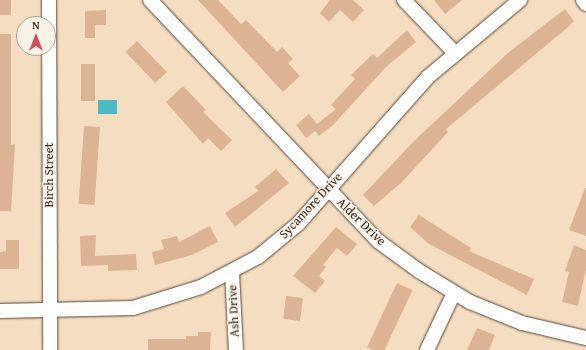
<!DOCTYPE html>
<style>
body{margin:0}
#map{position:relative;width:586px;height:350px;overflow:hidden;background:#f4ddc0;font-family:"Gentium Book Plus",serif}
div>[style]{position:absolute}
.water>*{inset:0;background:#4cb9c8;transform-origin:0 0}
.building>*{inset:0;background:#dcb494;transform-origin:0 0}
.roads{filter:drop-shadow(0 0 1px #574536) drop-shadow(0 0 1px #574536)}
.minor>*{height:14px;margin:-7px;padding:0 7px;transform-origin:7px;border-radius:7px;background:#fff}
span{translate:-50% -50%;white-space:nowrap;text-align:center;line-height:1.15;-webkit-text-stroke:3px #f7f3e8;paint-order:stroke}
.street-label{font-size:13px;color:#3b2a1e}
.north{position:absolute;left:16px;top:16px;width:40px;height:40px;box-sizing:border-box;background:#f7f3e8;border:1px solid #aca397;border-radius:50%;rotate:0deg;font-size:11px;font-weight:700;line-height:16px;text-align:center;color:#3b2a1e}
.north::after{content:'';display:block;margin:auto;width:14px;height:18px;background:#d1495b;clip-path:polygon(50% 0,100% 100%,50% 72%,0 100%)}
</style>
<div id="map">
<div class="water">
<i style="left:98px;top:100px;width:19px;height:14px"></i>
</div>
<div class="building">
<i style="left:0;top:0;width:11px;height:15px"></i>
<i style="clip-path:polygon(198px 0,218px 0,241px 24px,246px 20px,277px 52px,282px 47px,293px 59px,288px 63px,300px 76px,283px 92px)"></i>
<i style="clip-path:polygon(330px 0,353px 0,364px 10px,353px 22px,340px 10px,329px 22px,320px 13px)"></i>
<i style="clip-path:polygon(434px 0,462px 0,445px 14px)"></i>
<i style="clip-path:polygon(565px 9px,574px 21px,567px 28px,446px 129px,448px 132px,401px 183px,374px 206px,363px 195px,415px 140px,509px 52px)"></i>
<i style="clip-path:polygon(106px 10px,106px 25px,95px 25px,95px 38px,85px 38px,85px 11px)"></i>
<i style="clip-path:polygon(407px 30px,416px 42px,386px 67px,333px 125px,319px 136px,315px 131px,306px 138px,296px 125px,309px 114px,317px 124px,336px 109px,331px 105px,355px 79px,351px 75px,373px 54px,377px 58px)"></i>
<i style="clip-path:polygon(0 34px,11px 34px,11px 145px,15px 144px,11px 211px,0 211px)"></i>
<i style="left:137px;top:41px;width:43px;height:16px;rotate:46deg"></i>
<i style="left:81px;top:64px;width:14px;height:37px"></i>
<i style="clip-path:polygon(183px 86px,206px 110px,203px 112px,232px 140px,221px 151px,208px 138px,203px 144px,166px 102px)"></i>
<i style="left:84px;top:126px;width:16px;height:78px;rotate:4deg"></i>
<i style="clip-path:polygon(276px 169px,289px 183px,235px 227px,225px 213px,258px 191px,255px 187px)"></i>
<i style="clip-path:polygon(585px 188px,586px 188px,586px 236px,569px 230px)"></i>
<i style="clip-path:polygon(419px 215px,471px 248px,469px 251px,534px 279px,527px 295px,429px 244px,410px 227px)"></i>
<i style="clip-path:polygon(210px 226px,218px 242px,192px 255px,155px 265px,152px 252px,164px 249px,161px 240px,177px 236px,179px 242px)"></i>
<i style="clip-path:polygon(336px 227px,357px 244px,347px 256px,337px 248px,323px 265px,326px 267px,319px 276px,325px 281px,315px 293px,293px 276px)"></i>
<i style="clip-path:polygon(96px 235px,95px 256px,136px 254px,137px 270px,108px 271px,108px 265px,81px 266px,80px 236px)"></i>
<i style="clip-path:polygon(6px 240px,19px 240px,19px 269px,0 269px,0 252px,6px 251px)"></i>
<i style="clip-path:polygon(574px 245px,586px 250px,586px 269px,578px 306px,562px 302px,569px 272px,565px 271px)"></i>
<i style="left:397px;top:283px;width:17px;height:71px;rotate:25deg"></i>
<i style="left:286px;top:296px;width:17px;height:23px;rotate:7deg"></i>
<i style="clip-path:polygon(477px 328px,495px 335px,489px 350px,467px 350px)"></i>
<i style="clip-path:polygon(198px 332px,211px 332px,210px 350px,148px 350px,148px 339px,186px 339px,186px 336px,198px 336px)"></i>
</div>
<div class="roads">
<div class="minor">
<i style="left:49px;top:0;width:350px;rotate:89.8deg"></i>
<i style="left:150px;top:0;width:332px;rotate:46.6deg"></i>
<i style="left:378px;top:241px;width:51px;rotate:36.2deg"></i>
<i style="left:419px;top:271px;width:60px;rotate:31.3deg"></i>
<i style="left:470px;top:302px;width:56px;rotate:22deg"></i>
<i style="left:522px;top:323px;width:66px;rotate:13.2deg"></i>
<i style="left:404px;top:0;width:74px;rotate:46.1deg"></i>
<i style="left:583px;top:0;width:5px;rotate:53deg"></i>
<i style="left:232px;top:272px;width:78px;rotate:87.1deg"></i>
<i style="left:0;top:311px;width:133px;rotate:-1.3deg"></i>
<i style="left:133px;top:308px;width:71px;rotate:-17.2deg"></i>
<i style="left:201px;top:287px;width:64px;rotate:-27.8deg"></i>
<i style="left:258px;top:257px;width:52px;rotate:-39.5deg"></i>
<i style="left:298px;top:224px;width:196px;rotate:-48.5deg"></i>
<i style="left:428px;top:77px;width:120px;rotate:-39.9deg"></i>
<i style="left:427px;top:350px;width:63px;rotate:-64.7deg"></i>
</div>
</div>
<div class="street-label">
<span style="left:49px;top:175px;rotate:-90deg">Birch Street</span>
<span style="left:311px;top:206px;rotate:-47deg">Sycamore Drive</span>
<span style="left:361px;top:222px;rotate:44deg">Alder Drive</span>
<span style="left:234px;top:311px;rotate:-93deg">Ash Drive</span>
</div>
<div class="north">N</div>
</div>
